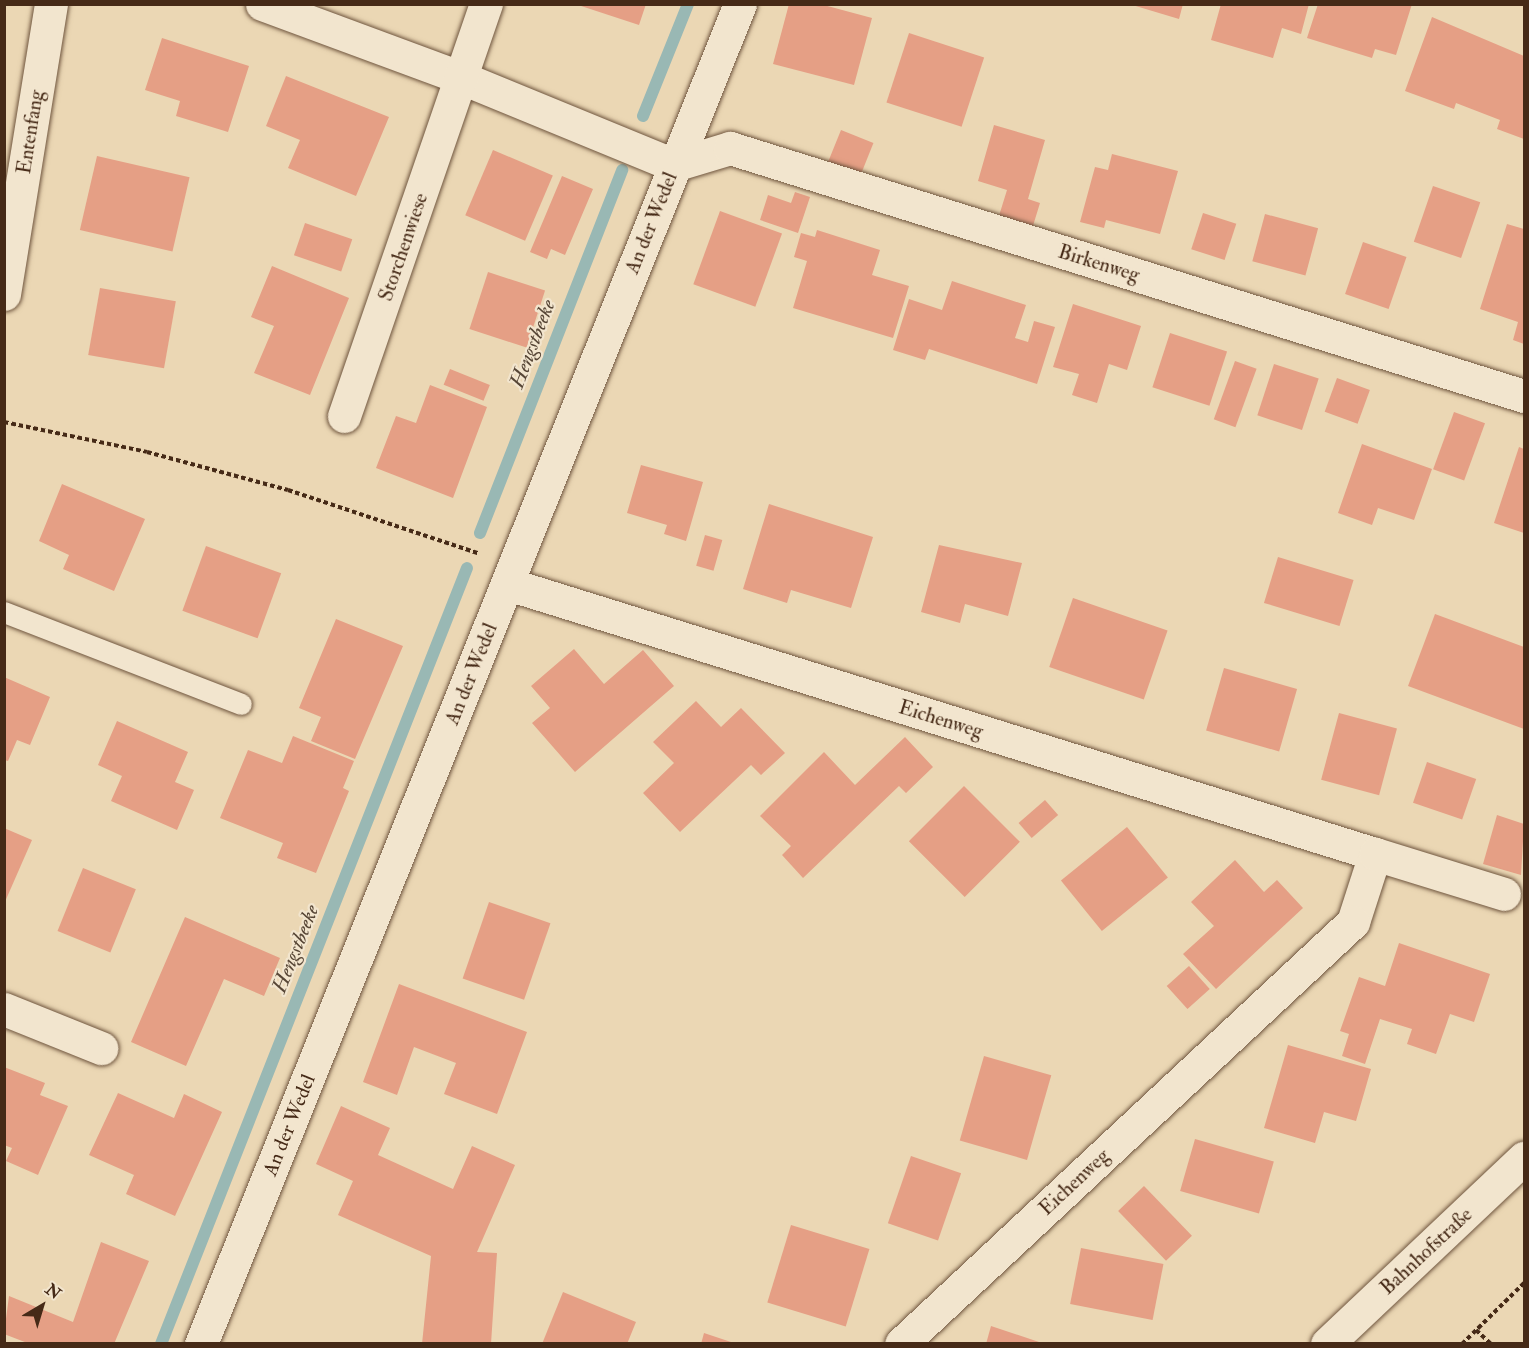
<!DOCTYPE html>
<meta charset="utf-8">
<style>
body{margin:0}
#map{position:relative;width:1529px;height:1348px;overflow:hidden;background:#ebd7b4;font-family:"IM FELL Double Pica",serif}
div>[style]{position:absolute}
.stream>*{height:12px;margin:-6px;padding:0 6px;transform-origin:6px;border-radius:6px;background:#99b8b4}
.building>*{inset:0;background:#e59f85;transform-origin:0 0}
.path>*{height:4px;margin-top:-2px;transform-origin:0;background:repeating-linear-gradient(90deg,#462a17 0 4.5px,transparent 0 7.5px)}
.roads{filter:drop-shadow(0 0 2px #6f553e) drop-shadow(0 0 2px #6f553e)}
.service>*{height:21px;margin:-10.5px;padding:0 10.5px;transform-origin:10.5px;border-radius:10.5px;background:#f2e5ce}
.minor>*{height:33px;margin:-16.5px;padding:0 16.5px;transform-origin:16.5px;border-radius:16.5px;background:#f2e5ce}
.secondary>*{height:33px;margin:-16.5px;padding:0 16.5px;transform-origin:16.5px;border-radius:16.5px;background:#f2e5ce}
span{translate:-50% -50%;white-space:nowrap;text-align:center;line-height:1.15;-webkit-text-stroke:4.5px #f2e5ce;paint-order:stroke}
.street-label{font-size:20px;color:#462a17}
.water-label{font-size:21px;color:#574636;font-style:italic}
.frame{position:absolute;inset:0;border:6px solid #462a17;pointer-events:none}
.north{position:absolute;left:12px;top:1276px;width:60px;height:60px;-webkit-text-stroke:4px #f2e5ce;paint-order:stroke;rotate:38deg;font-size:16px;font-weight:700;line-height:24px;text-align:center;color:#462a17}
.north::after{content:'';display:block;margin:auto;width:21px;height:27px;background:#462a17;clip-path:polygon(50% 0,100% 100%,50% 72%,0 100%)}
</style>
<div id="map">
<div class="stream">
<i style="left:643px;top:116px;width:121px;rotate:-68.1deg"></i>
<i style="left:480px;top:533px;width:390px;rotate:-68.6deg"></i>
<i style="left:161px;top:1344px;width:834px;rotate:-68.48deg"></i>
</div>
<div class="building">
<i style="clip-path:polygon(575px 4px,646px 4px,639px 25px)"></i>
<i style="clip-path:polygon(789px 4px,820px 4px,872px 18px,854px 85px,773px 64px)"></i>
<i style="clip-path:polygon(1129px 4px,1183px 4px,1179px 19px)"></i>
<i style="clip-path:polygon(1221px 4px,1309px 4px,1301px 34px,1282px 28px,1273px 58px,1211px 40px)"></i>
<i style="clip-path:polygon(1318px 4px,1412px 4px,1396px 55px,1375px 49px,1372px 58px,1307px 38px)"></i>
<i style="clip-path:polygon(1432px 17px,1524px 56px,1524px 139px,1497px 129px,1500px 120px,1456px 103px,1454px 109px,1405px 91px)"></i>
<i style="left:909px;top:33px;width:79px;height:73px;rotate:18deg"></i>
<i style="clip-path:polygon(162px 38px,249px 66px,228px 132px,176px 116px,180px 101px,145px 90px)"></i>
<i style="clip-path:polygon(286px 76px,389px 117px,356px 196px,288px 168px,300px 140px,266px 126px)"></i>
<i style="clip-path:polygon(994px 125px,1045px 140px,1028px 199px,1040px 203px,1032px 229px,998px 219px,1007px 190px,978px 181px)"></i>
<i style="left:841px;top:130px;width:35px;height:37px;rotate:22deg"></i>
<i style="left:493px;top:150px;width:65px;height:71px;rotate:23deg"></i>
<i style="clip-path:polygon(1112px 154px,1178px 171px,1160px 234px,1106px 220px,1104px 228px,1080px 222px,1095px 167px,1108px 170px)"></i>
<i style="left:97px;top:156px;width:95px;height:76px;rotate:13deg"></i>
<i style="clip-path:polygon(562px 176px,593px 189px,565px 255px,551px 249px,547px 259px,530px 252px)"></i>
<i style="left:1433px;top:186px;width:50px;height:59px;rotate:19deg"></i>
<i style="clip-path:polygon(795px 192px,810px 197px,798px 233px,760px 220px,768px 195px,791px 203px)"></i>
<i style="left:720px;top:211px;width:66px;height:78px;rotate:20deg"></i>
<i style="left:1203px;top:213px;width:35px;height:38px;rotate:18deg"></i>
<i style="left:1265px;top:214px;width:55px;height:49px;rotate:15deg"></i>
<i style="left:305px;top:223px;width:50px;height:34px;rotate:19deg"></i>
<i style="clip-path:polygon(1507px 224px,1524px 229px,1524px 344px,1513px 340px,1518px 322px,1480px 309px)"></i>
<i style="clip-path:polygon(817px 230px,880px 250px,872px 275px,909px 286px,893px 338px,793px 308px,807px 261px,794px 257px,801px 233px,815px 237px)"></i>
<i style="left:1363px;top:242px;width:46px;height:55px;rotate:19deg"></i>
<i style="clip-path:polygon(272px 266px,349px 298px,310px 395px,254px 373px,274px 326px,251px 317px)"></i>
<i style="left:488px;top:272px;width:60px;height:60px;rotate:18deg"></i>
<i style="clip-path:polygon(952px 281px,1026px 305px,1015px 338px,1028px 342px,1034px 321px,1055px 327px,1037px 384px,929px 349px,925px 360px,893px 350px,909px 299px,942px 310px)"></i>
<i style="left:100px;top:288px;width:77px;height:68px;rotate:10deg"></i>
<i style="clip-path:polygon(1073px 304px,1141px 326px,1127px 370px,1109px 364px,1097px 403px,1072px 395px,1079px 374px,1053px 367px)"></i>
<i style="left:1170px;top:333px;width:60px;height:57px;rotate:18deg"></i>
<i style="left:1235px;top:361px;width:23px;height:62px;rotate:20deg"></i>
<i style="left:1274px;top:364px;width:47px;height:54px;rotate:18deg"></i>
<i style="left:450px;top:369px;width:43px;height:17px;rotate:22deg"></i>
<i style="left:1337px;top:378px;width:35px;height:36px;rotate:20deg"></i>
<i style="clip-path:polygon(430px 385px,487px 407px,453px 498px,376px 468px,396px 416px,416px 423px)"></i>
<i style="left:1454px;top:412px;width:33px;height:61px;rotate:20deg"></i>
<i style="clip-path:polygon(1362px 444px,1432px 469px,1414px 520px,1378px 508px,1372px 525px,1338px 513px)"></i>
<i style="clip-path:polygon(1519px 447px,1524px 449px,1524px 533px,1494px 523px)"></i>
<i style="clip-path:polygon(641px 465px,703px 482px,686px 541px,664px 534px,667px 525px,627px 513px)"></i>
<i style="clip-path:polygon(62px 484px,145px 519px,114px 591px,63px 569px,69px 555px,39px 541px)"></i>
<i style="clip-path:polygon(769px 504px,873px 537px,851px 608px,791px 590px,787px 603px,743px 589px)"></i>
<i style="left:705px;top:535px;width:18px;height:32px;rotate:16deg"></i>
<i style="clip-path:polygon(939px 545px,1022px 563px,1008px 616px,965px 604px,960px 623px,921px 612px)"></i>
<i style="left:206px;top:546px;width:80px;height:69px;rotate:20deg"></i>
<i style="left:1278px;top:557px;width:79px;height:48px;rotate:17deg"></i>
<i style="left:1073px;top:598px;width:100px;height:73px;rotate:19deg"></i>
<i style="clip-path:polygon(1435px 614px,1524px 647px,1524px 729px,1408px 686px)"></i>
<i style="clip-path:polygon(336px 619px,403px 646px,355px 759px,311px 741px,321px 717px,299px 708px)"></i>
<i style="clip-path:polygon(574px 649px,604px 684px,643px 650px,674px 686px,575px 772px,532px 723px,550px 708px,531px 686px)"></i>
<i style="left:1224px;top:668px;width:76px;height:65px;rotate:16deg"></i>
<i style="clip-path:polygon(4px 677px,50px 697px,30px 745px,17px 740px,8px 761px,4px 760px)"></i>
<i style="clip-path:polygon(696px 701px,721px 727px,741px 708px,785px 753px,761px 775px,751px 765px,680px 832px,643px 793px,674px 763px,653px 742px)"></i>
<i style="left:1339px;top:713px;width:60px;height:69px;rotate:15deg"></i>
<i style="clip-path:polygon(117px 721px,188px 752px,175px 782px,194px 790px,177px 830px,111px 801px,122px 776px,98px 765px)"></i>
<i style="clip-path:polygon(293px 736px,354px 761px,343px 788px,349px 791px,316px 873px,277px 858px,283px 843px,220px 818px,248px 750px,282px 763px)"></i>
<i style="clip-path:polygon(905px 737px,933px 767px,906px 793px,899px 786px,803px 878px,782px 855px,791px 846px,760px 816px,824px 752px,855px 785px)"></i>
<i style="left:1427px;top:762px;width:52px;height:43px;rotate:19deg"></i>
<i style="left:964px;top:786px;width:79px;height:78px;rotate:45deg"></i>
<i style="left:1045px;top:800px;width:20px;height:35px;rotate:49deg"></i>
<i style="clip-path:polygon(1497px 815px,1524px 824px,1521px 875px,1483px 864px)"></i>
<i style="left:1127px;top:827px;width:65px;height:85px;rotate:51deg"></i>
<i style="clip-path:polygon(4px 828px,32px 840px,4px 904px)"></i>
<i style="clip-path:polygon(1235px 860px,1264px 892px,1277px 880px,1303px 908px,1216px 989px,1183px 954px,1214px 926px,1191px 902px)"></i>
<i style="left:83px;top:868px;width:57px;height:68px;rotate:22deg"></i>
<i style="left:489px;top:902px;width:65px;height:81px;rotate:19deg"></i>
<i style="clip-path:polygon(185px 917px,280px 958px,264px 996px,224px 979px,186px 1066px,131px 1042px)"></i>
<i style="clip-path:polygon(1399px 943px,1490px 974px,1474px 1022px,1450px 1014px,1436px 1054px,1407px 1044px,1412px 1029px,1380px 1019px,1365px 1064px,1342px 1056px,1349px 1034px,1340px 1031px,1359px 977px,1385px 986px)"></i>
<i style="left:1189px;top:966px;width:31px;height:30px;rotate:48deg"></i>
<i style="clip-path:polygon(399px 984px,527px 1032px,497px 1114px,444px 1094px,456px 1063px,414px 1047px,397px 1095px,363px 1082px)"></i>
<i style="clip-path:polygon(1288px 1045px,1371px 1069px,1356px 1121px,1324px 1112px,1315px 1143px,1264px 1128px)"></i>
<i style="left:984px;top:1056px;width:70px;height:88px;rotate:16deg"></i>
<i style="clip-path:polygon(4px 1067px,45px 1083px,40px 1095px,68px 1106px,38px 1175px,6px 1161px,12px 1148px,4px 1145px)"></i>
<i style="clip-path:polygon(118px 1093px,174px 1118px,184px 1094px,222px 1112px,175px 1216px,126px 1194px,134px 1175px,89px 1155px)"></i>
<i style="clip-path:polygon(341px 1106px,390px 1128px,378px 1155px,453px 1189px,472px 1146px,515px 1165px,477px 1252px,497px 1253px,491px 1344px,422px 1344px,431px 1256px,338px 1215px,353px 1181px,316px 1164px)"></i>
<i style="left:1195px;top:1139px;width:82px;height:54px;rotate:16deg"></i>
<i style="left:911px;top:1156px;width:53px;height:71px;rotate:19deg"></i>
<i style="left:1144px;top:1186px;width:69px;height:36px;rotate:46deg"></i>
<i style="left:791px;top:1225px;width:82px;height:81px;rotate:17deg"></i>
<i style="clip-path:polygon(101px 1242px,149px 1261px,114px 1344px,30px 1344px,4px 1334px,9px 1296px,73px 1322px)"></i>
<i style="left:1081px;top:1248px;width:84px;height:57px;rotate:11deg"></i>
<i style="clip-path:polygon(563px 1292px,636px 1322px,627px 1344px,542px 1344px)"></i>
<i style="clip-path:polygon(991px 1326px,1042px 1343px,1042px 1344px,986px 1344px)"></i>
<i style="clip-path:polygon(704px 1333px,734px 1343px,734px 1344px,701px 1344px)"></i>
</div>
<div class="path">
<i style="left:4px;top:422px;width:146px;rotate:11.8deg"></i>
<i style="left:147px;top:452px;width:146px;rotate:15.1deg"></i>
<i style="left:288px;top:490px;width:202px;rotate:18.4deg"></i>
<i style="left:1476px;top:1330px;width:21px;rotate:43deg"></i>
<i style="left:1462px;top:1344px;width:87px;rotate:-44.5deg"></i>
</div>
<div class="roads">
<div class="service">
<i style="left:4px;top:612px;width:254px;rotate:21.2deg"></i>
</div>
<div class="minor">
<i style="left:262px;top:4px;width:213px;rotate:20.3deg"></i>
<i style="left:462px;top:78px;width:229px;rotate:22.3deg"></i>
<i style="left:674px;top:165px;width:59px;rotate:-16.9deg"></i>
<i style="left:730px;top:148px;width:832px;rotate:17.35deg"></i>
<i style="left:4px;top:294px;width:294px;rotate:-80.8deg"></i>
<i style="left:344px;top:416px;width:436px;rotate:-71deg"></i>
<i style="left:508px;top:584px;width:908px;rotate:17.3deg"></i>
<i style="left:1375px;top:854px;width:71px;rotate:107.9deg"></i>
<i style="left:1353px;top:922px;width:618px;rotate:136.97deg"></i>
<i style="left:1375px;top:854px;width:135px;rotate:17.2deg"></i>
<i style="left:4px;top:1009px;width:105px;rotate:21.9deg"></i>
<i style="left:201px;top:1344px;width:1444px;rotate:-68.09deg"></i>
</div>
<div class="secondary">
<i style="left:1327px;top:1344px;width:271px;rotate:-43.4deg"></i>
</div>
</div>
<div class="street-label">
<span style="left:30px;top:132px;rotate:-81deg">Entenfang</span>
<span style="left:651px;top:223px;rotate:-68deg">An der Wedel</span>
<span style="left:403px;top:247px;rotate:-71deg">Storchenwiese</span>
<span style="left:1099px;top:263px;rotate:17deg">Birkenweg</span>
<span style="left:471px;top:674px;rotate:-68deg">An der Wedel</span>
<span style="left:941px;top:719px;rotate:17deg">Eichenweg</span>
<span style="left:289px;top:1125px;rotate:-68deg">An der Wedel</span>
<span style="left:1074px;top:1182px;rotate:-43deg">Eichenweg</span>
<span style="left:1426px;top:1251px;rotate:-43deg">Bahnhofstraße</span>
</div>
<div class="water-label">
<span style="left:533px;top:344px;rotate:-69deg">Hengstbeeke</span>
<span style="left:296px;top:949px;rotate:-68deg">Hengstbeeke</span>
</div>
<div class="frame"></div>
<div class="north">N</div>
</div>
